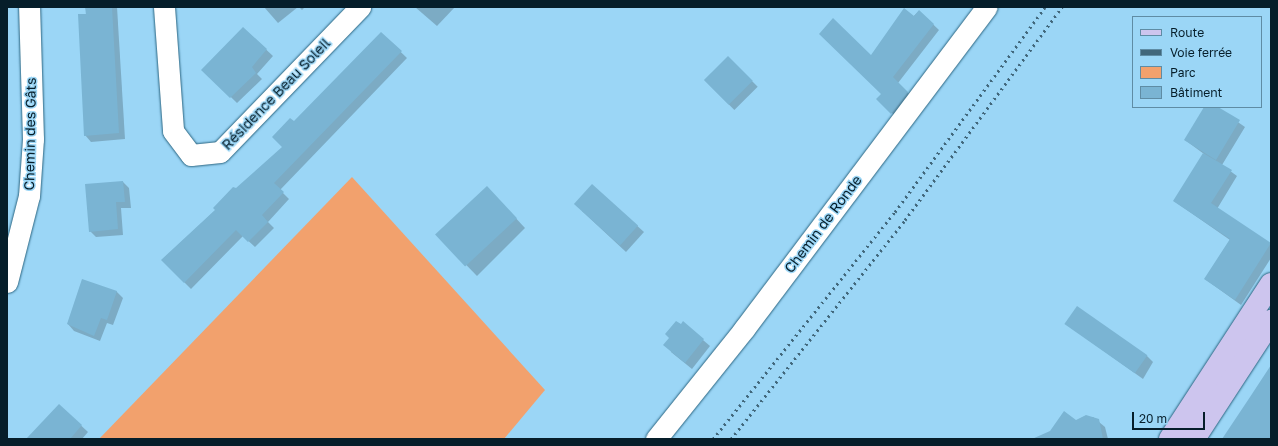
<!DOCTYPE html>
<meta charset="utf-8">
<style>
body{margin:0}
#map{position:relative;width:1278px;height:446px;overflow:hidden;background:#9bd6f6;font-family:"Golos Text",sans-serif}
div>[style]{position:absolute}
.green>*{inset:0;background:#f2a16d}
.shadow>*{inset:0;background:#0003;transform-origin:0 0}
.building>*{inset:0;background:#7ab4d3;transform-origin:0 0}
.roads{filter:drop-shadow(0 0 1px #2b6581) drop-shadow(0 0 1px #2b6581)}
.minor>*{height:21px;margin:-10.5px;padding:0 10.5px;transform-origin:10.5px;border-radius:10.5px;background:#fff}
.primary>*{height:22px;margin:-11px;padding:0 11px;transform-origin:11px;border-radius:11px;background:#cdc5ee}
.rail>*{height:3px;margin-top:-1.5px;transform-origin:0;background:repeating-linear-gradient(90deg,#41677b 0 2px,transparent 0 6px)}
span{translate:-50% -50%;white-space:nowrap;text-align:center;line-height:1.15;-webkit-text-stroke:3px #9bd6f6;paint-order:stroke}
.street-label{font-size:14px;color:#061e2a}
.frame{position:absolute;inset:0;border:8px solid #061e2a;pointer-events:none}
.legend{position:absolute;left:1132px;top:16px;width:130px;height:92px;box-sizing:border-box;background:#9bd6f6;border:1px solid #5f8ca4;margin:0;padding:5px 7px;list-style:none;font-size:12px;color:#061e2a}
.legend li{display:flex;align-items:center;gap:8px;height:20px}
.legend b{width:20px;border:1px solid #5f8ca4}
.scale{position:absolute;left:1132px;top:412px;width:73px;height:18px;box-sizing:border-box;border:2px solid #061e2a;border-top:0;padding-left:5px;font-size:12px;line-height:14px;white-space:nowrap;color:#061e2a;-webkit-text-stroke:3px #9bd6f6;paint-order:stroke}
</style>
<div id="map">
<div class="green">
<i style="clip-path:polygon(352px 177px,545px 390px,504px 439px,99px 439px)"></i>
</div>
<div class="shadow">
<i style="clip-path:polygon(86px 7px,117px 7px,125px 139px,91px 142px,85px 135px)"></i>
<i style="clip-path:polygon(264px 7px,298px 7px,278px 23px)"></i>
<i style="clip-path:polygon(299px 7px,305px 7px,302px 10px)"></i>
<i style="clip-path:polygon(415px 7px,455px 7px,437px 26px)"></i>
<i style="clip-path:polygon(919px 11px,939px 30px,898px 83px,913px 98px,898px 119px,878px 99px,883px 94px,871px 57px)"></i>
<i style="clip-path:polygon(243px 28px,273px 56px,257px 74px,262px 79px,237px 103px,203px 70px)"></i>
<i style="clip-path:polygon(381px 33px,407px 58px,280px 190px,289px 199px,268px 222px,274px 228px,255px 247px,243px 236px,191px 289px,162px 260px,283px 147px,294px 123px)"></i>
<i style="left:728px;top:57px;width:42px;height:33px;rotate:45deg"></i>
<i style="clip-path:polygon(1205px 107px,1216px 107px,1245px 127px,1222px 165px,1237px 176px,1217px 209px,1271px 245px,1271px 258px,1241px 305px,1205px 279px,1230px 240px,1174px 201px,1204px 154px,1185px 140px)"></i>
<i style="clip-path:polygon(123px 182px,129px 188px,131px 208px,121px 208px,123px 235px,96px 237px,90px 231px)"></i>
<i style="clip-path:polygon(592px 185px,644px 232px,626px 252px,582px 211px)"></i>
<i style="clip-path:polygon(496px 197px,525px 228px,477px 276px,438px 236px)"></i>
<i style="clip-path:polygon(116px 291px,123px 298px,113px 325px,107px 323px,100px 341px,74px 331px,68px 324px)"></i>
<i style="clip-path:polygon(1066px 324px,1147px 356px,1153px 362px,1143px 379px)"></i>
<i style="clip-path:polygon(670px 338px,703px 340px,710px 346px,692px 369px,671px 352px)"></i>
<i style="clip-path:polygon(59px 405px,88px 432px,82px 439px,28px 439px)"></i>
<i style="clip-path:polygon(1093px 417px,1105px 427px,1108px 439px,1059px 439px,1076px 421px)"></i>
</div>
<div class="building">
<i style="clip-path:polygon(85px 7px,112px 7px,119px 133px,84px 136px,78px 14px,86px 14px)"></i>
<i style="clip-path:polygon(904px 8px,914px 16px,919px 10px,934px 24px,893px 77px,908px 92px,891px 114px,876px 99px,881px 94px,819px 34px,833px 18px,871px 55px)"></i>
<i style="clip-path:polygon(243px 27px,267px 49px,252px 67px,256px 73px,230px 98px,201px 70px)"></i>
<i style="clip-path:polygon(381px 32px,402px 51px,274px 183px,284px 192px,262px 215px,268px 222px,248px 242px,236px 230px,184px 283px,161px 260px,215px 210px,213px 208px,233px 187px,236px 188px,282px 147px,272px 137px,290px 118px,294px 121px)"></i>
<i style="left:728px;top:56px;width:35px;height:34px;rotate:45deg"></i>
<i style="clip-path:polygon(1204px 107px,1218px 107px,1240px 120px,1216px 160px,1184px 140px)"></i>
<i style="clip-path:polygon(1203px 153px,1232px 170px,1211px 203px,1271px 243px,1235px 300px,1204px 279px,1230px 239px,1173px 201px)"></i>
<i style="clip-path:polygon(123px 181px,125px 202px,116px 202px,118px 229px,89px 232px,85px 184px)"></i>
<i style="left:592px;top:184px;width:62px;height:27px;rotate:42deg"></i>
<i style="left:487px;top:186px;width:44px;height:71px;rotate:47deg"></i>
<i style="clip-path:polygon(82px 279px,117px 291px,107px 320px,101px 318px,94px 336px,67px 324px)"></i>
<i style="left:1077px;top:306px;width:86px;height:22px;rotate:35deg"></i>
<i style="clip-path:polygon(676px 321px,681px 324px,683px 321px,704px 339px,685px 363px,663px 345px,669px 338px,665px 334px)"></i>
<i style="clip-path:polygon(1271px 365px,1271px 439px,1222px 439px,1252px 394px)"></i>
<i style="clip-path:polygon(59px 404px,82px 425px,70px 439px,26px 439px)"></i>
<i style="clip-path:polygon(1064px 411px,1076px 420px,1086px 415px,1099px 419px,1103px 439px,1032px 439px,1050px 431px)"></i>
</div>
<div class="roads">
<div class="minor">
<i style="left:164px;top:7px;width:124px;rotate:85.8deg"></i>
<i style="left:173px;top:131px;width:30px;rotate:53deg"></i>
<i style="left:191px;top:155px;width:29px;rotate:-6deg"></i>
<i style="left:220px;top:152px;width:202px;rotate:-46deg"></i>
<i style="left:7px;top:282px;width:89px;rotate:-75.7deg"></i>
<i style="left:29px;top:196px;width:57px;rotate:-86deg"></i>
<i style="left:33px;top:139px;width:132px;rotate:-91.7deg"></i>
<i style="left:656px;top:439px;width:141px;rotate:-51.3deg"></i>
<i style="left:744px;top:329px;width:403px;rotate:-53deg"></i>
</div>
<div class="primary">
<i style="left:1170px;top:439px;width:185px;rotate:-56.9deg"></i>
<i style="left:1194px;top:439px;width:141px;rotate:-56.9deg"></i>
</div>
</div>
<div class="rail">
<i style="left:713px;top:439px;width:291px;rotate:-51.3deg"></i>
<i style="left:895px;top:212px;width:254px;rotate:-53.8deg"></i>
<i style="left:731px;top:439px;width:280px;rotate:-51.5deg"></i>
<i style="left:905px;top:220px;width:265px;rotate:-53.6deg"></i>
</div>
<div class="street-label">
<span style="left:276px;top:94px;rotate:-46deg">Résidence Beau Soleil</span>
<span style="left:30px;top:134px;rotate:-89deg">Chemin des Gâts</span>
<span style="left:823px;top:224px;rotate:-53deg">Chemin de Ronde</span>
</div>
<div class="frame"></div>
<ul class="legend">
<li><b style="height:5px;background:#cdc5ee"></b>Route</li>
<li><b style="height:5px;background:#41677b"></b>Voie ferrée</li>
<li><b style="height:11px;background:#f2a16d"></b>Parc</li>
<li><b style="height:11px;background:#7ab4d3"></b>Bâtiment</li>
</ul>
<div class="scale">20 m</div>
</div>
